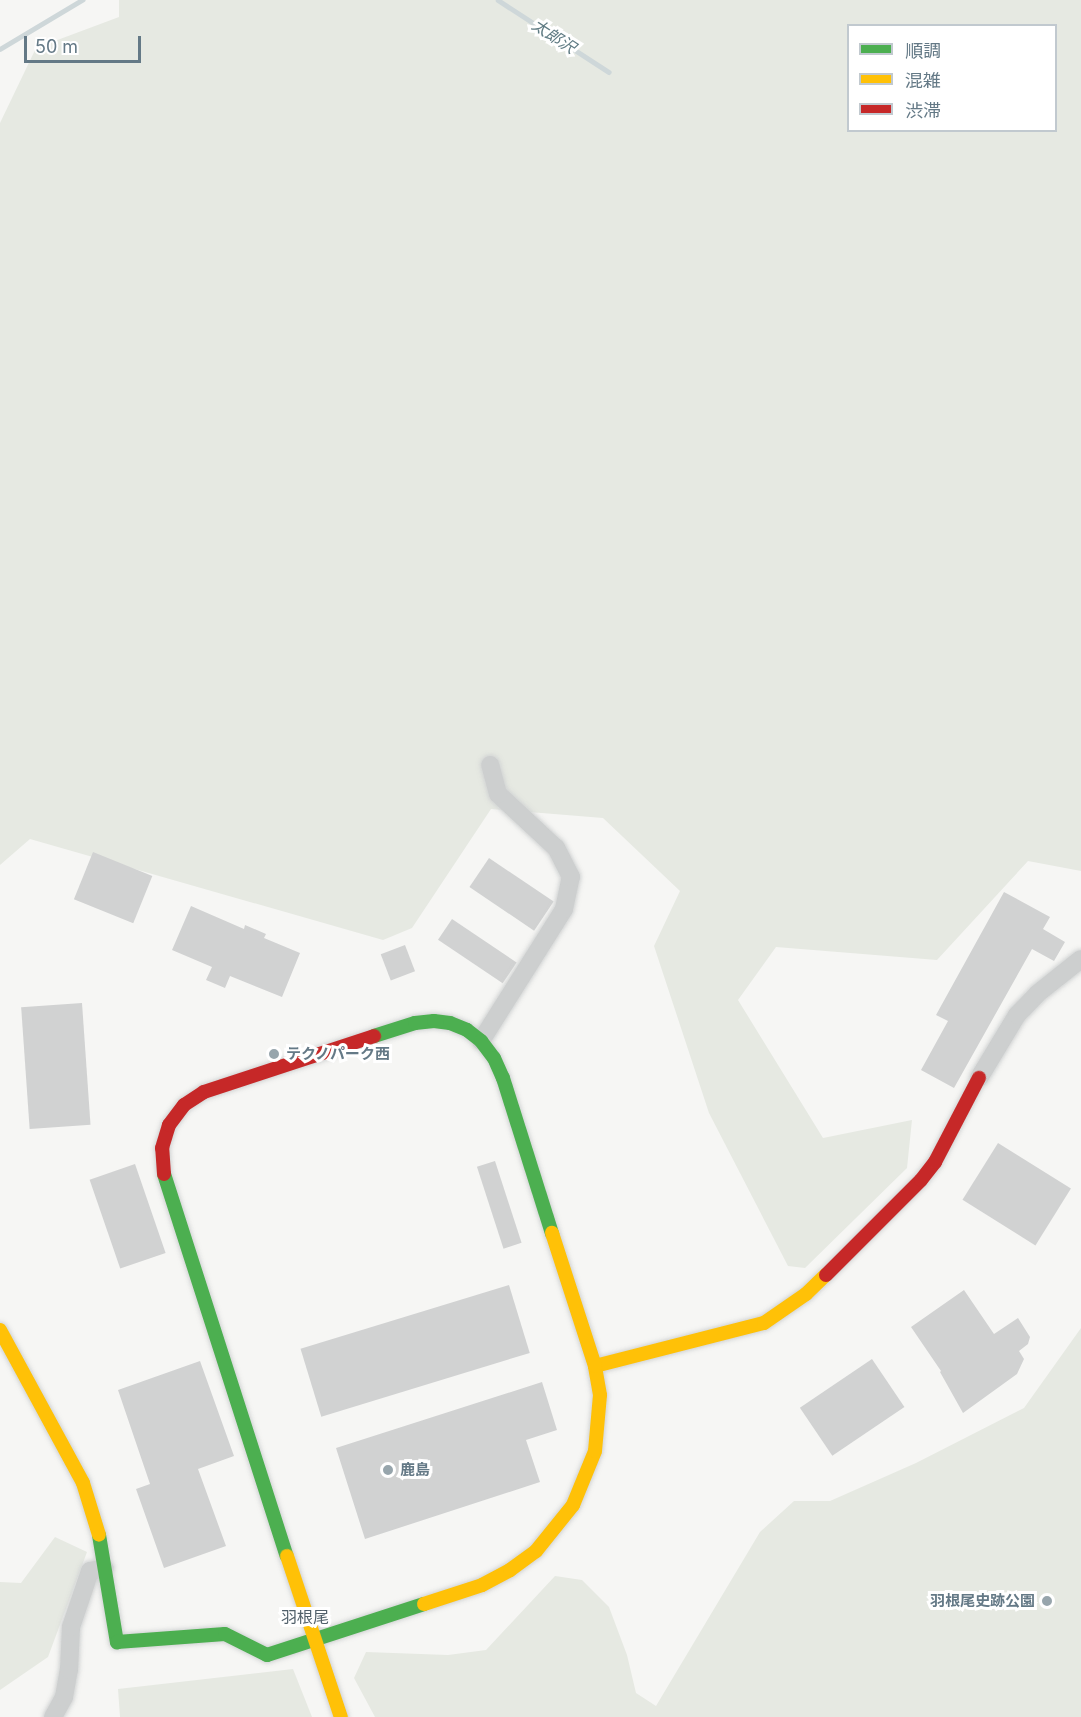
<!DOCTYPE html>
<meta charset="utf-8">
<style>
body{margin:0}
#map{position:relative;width:1081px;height:1717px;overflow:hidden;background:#f6f6f4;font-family:Inter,"Noto Sans JP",sans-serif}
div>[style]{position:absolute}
.green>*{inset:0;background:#e6e9e2}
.stream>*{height:4.5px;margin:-2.25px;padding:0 2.25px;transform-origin:2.25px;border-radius:2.25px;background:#ced7d9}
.building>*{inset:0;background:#d1d2d2;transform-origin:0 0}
.roads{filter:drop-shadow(0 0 2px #d2d4d4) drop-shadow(0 0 2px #d2d4d4)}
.street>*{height:18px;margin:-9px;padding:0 9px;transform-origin:9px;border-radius:9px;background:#cdcfcf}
.fast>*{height:14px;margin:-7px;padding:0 7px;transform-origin:7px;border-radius:7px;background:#4caf50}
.slow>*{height:14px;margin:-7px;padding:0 7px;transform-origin:7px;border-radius:7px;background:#ffc107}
.jam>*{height:14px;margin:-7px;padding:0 7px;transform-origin:7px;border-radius:7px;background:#c62828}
.dots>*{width:16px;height:16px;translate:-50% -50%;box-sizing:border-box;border:3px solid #fff;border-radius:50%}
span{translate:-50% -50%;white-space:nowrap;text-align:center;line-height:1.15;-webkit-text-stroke:6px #fff;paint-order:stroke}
.poi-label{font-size:15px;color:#647986;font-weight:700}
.left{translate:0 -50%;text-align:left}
.right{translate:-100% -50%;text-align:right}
.water-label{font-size:16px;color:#5f7b83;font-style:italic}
.neighbourhood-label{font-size:16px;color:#52616b}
.legend{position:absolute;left:847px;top:24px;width:210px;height:108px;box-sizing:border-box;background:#fff;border:2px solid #c1c9cf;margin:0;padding:8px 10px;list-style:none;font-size:18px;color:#647986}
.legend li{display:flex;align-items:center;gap:12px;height:30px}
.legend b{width:30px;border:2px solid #c1c9cf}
.scale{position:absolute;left:24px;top:36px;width:117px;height:27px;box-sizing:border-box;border:3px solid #647986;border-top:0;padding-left:8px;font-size:18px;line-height:21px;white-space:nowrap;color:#647986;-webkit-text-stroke:4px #fff;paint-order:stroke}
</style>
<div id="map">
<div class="green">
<i style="clip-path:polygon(evenodd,119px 0,1081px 0,1081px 871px,1028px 861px,937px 960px,776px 947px,738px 1000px,823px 1138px,912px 1120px,907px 1168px,805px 1268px,788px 1266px,709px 1113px,654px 946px,680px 891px,603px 818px,491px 809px,412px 928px,383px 940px,30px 839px,0 865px,0 123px,36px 48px,119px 17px,119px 0,848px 26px,1056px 26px,1056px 130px,848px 130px,848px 26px)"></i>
<i style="clip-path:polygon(1081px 1328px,1081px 1717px,375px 1717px,354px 1678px,366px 1652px,448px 1655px,486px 1650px,555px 1576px,582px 1580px,609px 1607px,627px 1655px,636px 1693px,656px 1706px,760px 1532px,794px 1501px,830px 1501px,916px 1463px,1024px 1408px)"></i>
<i style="clip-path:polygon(55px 1537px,87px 1552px,48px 1657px,0 1690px,0 1582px,21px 1583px)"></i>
<i style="clip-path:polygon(293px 1669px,312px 1717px,120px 1717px,118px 1689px)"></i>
</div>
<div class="stream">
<i style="left:498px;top:0;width:132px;rotate:33deg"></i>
<i style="left:0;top:49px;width:96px;rotate:-30.9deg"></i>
</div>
<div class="building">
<i style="left:93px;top:852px;width:64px;height:51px;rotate:22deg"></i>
<i style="left:489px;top:858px;width:78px;height:35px;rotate:34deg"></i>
<i style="clip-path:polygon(1004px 892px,1050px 917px,1043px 929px,1065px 942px,1054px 961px,1032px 949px,954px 1088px,921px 1070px,948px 1021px,936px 1015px)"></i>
<i style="clip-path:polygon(191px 906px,244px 929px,245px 925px,266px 934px,264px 938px,300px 953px,282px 997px,230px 976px,225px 988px,206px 980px,212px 967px,172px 950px)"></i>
<i style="left:452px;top:919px;width:78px;height:25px;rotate:34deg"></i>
<i style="left:405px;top:945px;width:28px;height:26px;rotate:69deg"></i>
<i style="left:82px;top:1003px;width:122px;height:61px;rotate:86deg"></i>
<i style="left:998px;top:1143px;width:86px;height:67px;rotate:32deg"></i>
<i style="left:495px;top:1161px;width:86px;height:19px;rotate:72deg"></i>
<i style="left:135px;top:1164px;width:94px;height:48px;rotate:71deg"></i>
<i style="left:509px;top:1285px;width:71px;height:218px;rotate:73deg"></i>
<i style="clip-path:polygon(964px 1290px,994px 1334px,1018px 1318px,1030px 1337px,1028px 1344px,1019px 1351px,1024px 1359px,1017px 1374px,963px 1413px,940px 1372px,941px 1371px,911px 1327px)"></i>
<i style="left:872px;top:1359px;width:58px;height:87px;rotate:56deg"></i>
<i style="clip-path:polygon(200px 1361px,234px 1456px,198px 1469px,226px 1546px,164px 1568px,136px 1489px,150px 1484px,118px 1390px)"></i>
<i style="clip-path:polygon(542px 1382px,557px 1430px,526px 1440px,540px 1482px,365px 1539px,336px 1448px)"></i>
</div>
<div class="roads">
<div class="street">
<i style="left:481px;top:1041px;width:156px;rotate:-57.8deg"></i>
<i style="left:564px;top:909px;width:33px;rotate:-78deg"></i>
<i style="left:571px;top:877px;width:33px;rotate:-117deg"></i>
<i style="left:556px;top:848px;width:79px;rotate:-137deg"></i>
<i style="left:498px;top:794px;width:30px;rotate:-105deg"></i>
<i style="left:979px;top:1078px;width:74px;rotate:-58.9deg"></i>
<i style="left:1017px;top:1015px;width:29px;rotate:-46deg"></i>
<i style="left:1037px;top:994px;width:56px;rotate:-38.5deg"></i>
<i style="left:53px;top:1717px;width:23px;rotate:-61deg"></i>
<i style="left:64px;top:1697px;width:27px;rotate:-80deg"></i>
<i style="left:69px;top:1670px;width:43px;rotate:-87.3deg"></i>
<i style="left:71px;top:1627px;width:59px;rotate:-71.3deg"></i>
<i style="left:90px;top:1571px;width:15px;rotate:-11deg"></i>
</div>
<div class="fast">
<i style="left:374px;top:1036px;width:43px;rotate:-17.6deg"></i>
<i style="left:415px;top:1023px;width:19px;rotate:-6deg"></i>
<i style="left:434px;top:1021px;width:16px;rotate:7deg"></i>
<i style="left:450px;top:1023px;width:18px;rotate:22deg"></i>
<i style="left:467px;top:1030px;width:18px;rotate:38deg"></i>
<i style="left:481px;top:1041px;width:21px;rotate:53deg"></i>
<i style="left:494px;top:1058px;width:22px;rotate:66deg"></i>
<i style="left:503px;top:1078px;width:163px;rotate:72.5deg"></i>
<i style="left:164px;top:1174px;width:401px;rotate:72.2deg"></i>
<i style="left:99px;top:1535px;width:109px;rotate:80.5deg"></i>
<i style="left:117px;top:1642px;width:108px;rotate:-4.2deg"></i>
<i style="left:225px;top:1634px;width:47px;rotate:26.6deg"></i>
<i style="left:267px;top:1655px;width:165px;rotate:-18deg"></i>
</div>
<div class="slow">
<i style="left:0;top:1330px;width:174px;rotate:61.5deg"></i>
<i style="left:83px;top:1483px;width:54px;rotate:72.9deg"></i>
<i style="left:595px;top:1366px;width:174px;rotate:-14.3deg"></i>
<i style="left:764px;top:1323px;width:51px;rotate:-34.6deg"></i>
<i style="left:806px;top:1294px;width:28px;rotate:-44deg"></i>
<i style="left:287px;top:1556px;width:170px;rotate:71.5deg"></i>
<i style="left:424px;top:1604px;width:61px;rotate:-18.1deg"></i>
<i style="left:482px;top:1585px;width:32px;rotate:-28deg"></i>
<i style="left:510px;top:1570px;width:32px;rotate:-36deg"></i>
<i style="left:536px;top:1551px;width:59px;rotate:-51.2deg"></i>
<i style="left:573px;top:1505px;width:58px;rotate:-67.8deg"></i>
<i style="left:595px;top:1451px;width:56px;rotate:-84.9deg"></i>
<i style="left:600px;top:1395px;width:29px;rotate:-100deg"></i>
<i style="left:595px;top:1366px;width:140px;rotate:-107.9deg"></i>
</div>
<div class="jam">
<i style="left:164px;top:1174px;width:26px;rotate:-94deg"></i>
<i style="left:162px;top:1148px;width:24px;rotate:-73deg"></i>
<i style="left:169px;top:1125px;width:25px;rotate:-53deg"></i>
<i style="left:184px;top:1105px;width:24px;rotate:-33deg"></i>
<i style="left:204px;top:1092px;width:179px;rotate:-18.2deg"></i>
<i style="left:826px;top:1275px;width:134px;rotate:-45deg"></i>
<i style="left:921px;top:1180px;width:23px;rotate:-52deg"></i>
<i style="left:935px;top:1162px;width:95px;rotate:-62.4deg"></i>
</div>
</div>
<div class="dots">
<i style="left:274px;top:1054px;background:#97a5ac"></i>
<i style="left:388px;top:1470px;background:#97a5ac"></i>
<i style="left:1047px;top:1601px;background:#97a5ac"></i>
</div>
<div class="poi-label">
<span class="left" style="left:286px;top:1054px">テクノパーク西</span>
<span class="left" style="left:400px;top:1470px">鹿島</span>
<span class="right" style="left:1035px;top:1601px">羽根尾史跡公園</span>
</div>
<div class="water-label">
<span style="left:554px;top:36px;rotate:33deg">太郎沢</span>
</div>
<div class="neighbourhood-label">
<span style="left:305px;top:1617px">羽根尾</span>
</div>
<ul class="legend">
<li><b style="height:8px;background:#4caf50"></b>順調</li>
<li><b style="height:8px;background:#ffc107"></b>混雑</li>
<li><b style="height:8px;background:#c62828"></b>渋滞</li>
</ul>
<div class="scale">50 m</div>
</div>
